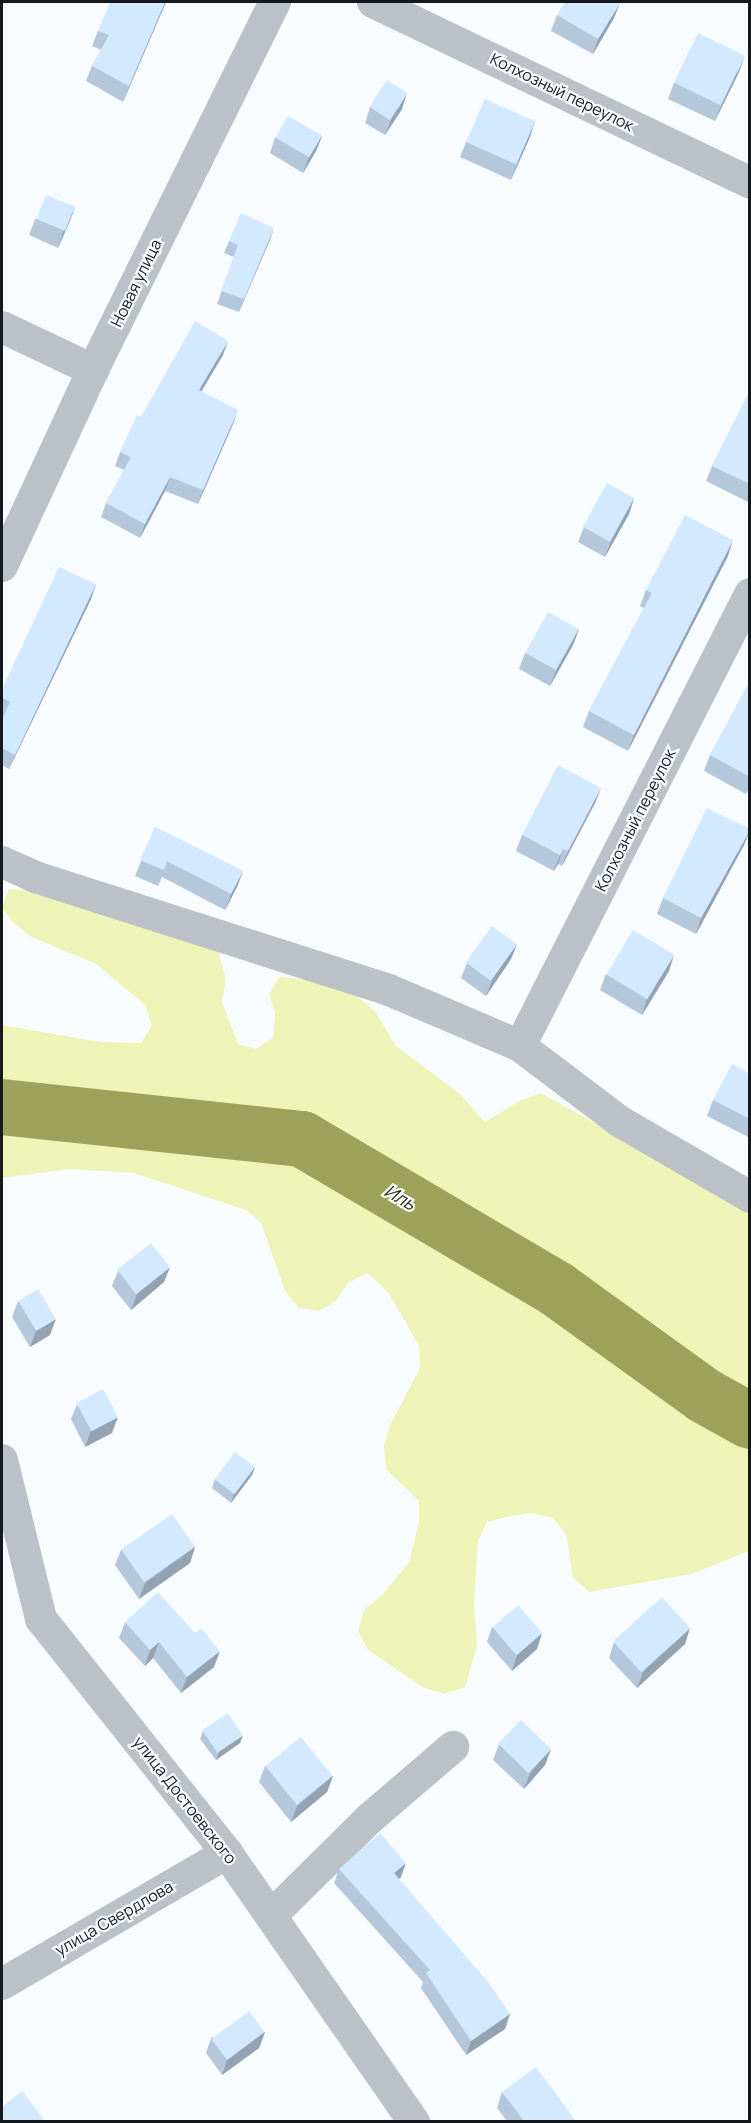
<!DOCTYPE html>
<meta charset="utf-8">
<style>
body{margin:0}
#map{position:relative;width:751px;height:2123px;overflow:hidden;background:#f9fcfe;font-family:Manrope,sans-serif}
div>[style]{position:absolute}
.green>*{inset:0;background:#eef4b8}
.river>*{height:56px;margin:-28px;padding:0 28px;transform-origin:28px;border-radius:28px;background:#9ca259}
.minor>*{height:32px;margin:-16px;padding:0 16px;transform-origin:16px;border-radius:16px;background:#bbc1c6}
.wall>*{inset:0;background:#b5c8db}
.shaded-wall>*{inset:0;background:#93a3b2}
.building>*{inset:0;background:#d2e9ff;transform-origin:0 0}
span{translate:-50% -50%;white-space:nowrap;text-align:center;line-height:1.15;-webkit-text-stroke:4.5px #f9fcfe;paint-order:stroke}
.street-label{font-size:16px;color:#15191d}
.water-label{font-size:18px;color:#2b2d0c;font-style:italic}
.frame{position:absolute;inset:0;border:3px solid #15191d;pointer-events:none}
</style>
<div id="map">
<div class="green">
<i style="clip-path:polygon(9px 889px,32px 890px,215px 937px,226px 980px,222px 1002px,238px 1044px,256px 1049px,273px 1037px,275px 1013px,269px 994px,279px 977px,322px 981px,359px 998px,375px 1011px,396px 1046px,460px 1094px,485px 1122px,521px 1100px,541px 1093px,749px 1209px,749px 1551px,692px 1574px,589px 1592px,573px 1578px,566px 1534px,553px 1518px,532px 1513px,509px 1516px,487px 1522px,478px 1541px,474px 1603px,477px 1646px,465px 1687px,444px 1694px,422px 1687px,368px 1650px,358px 1631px,364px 1610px,383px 1594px,409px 1562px,419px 1522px,419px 1501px,386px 1469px,384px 1446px,390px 1425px,420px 1368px,419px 1346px,388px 1292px,367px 1273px,348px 1283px,336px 1301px,319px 1311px,299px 1308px,285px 1291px,261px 1223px,246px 1210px,133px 1173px,70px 1169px,2px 1178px,2px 1025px,101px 1042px,141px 1043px,152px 1025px,145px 1005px,96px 964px,31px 937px,14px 923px,2px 908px)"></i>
</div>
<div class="river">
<i style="left:2px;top:1107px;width:302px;rotate:6.1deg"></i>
<i style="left:302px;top:1139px;width:297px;rotate:30.5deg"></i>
<i style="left:558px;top:1290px;width:181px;rotate:35.8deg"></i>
<i style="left:705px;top:1396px;width:51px;rotate:29.1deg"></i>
</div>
<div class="minor">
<i style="left:373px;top:2px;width:418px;rotate:25.6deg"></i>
<i style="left:2px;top:327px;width:101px;rotate:25.3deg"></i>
<i style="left:2px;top:566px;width:216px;rotate:-65.1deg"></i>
<i style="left:93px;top:370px;width:411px;rotate:-63.7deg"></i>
<i style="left:2px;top:862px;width:36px;rotate:24deg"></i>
<i style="left:35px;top:877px;width:372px;rotate:17.7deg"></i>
<i style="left:389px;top:990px;width:142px;rotate:23.1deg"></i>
<i style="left:520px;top:1046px;width:124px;rotate:37.1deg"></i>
<i style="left:619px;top:1121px;width:151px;rotate:30.1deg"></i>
<i style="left:520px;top:1046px;width:507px;rotate:-63.03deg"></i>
<i style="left:2px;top:1460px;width:164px;rotate:76.2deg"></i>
<i style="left:41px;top:1619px;width:299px;rotate:51.5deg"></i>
<i style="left:227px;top:1853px;width:328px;rotate:55.2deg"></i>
<i style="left:271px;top:1916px;width:138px;rotate:-44.7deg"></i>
<i style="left:369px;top:1819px;width:111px;rotate:-40.6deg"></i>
<i style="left:2px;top:1984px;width:260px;rotate:-30.2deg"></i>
</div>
<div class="wall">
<i style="clip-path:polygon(166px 2px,123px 102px,86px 81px,92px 66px,101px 50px,92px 46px,98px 31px)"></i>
<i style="clip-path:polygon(557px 15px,614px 18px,593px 54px,551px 31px)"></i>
<i style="clip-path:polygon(739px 72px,715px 121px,668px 99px,674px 83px)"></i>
<i style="clip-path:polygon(370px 107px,402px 109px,385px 135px,365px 123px)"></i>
<i style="clip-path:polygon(535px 121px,530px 137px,511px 180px,460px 157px,466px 142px)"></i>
<i style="clip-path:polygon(322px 136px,316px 151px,303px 173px,270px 153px,275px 137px)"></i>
<i style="clip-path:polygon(75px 207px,69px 223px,58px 248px,29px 235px,35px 219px)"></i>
<i style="clip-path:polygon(274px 228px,239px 312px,217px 304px,234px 257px,224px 253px,229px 241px)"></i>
<i style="clip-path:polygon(223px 355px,202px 391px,233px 424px,198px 504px,165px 491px,140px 538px,101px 517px,106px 503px,124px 470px,115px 466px,120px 452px,141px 417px)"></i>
<i style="clip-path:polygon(750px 391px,750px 503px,706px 481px,712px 466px)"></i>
<i style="clip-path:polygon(634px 498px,629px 514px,605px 557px,578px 542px,584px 527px)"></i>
<i style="clip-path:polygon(728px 556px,628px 751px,583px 727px,589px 711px,644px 608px,640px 606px,646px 590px)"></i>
<i style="clip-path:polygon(96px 584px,91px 599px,9px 769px,2px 765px,2px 719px,3px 715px,2px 714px,2px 689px)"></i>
<i style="clip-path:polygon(579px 629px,573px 645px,550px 686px,519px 669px,525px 653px)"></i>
<i style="clip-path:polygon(750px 683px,750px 787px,746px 794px,704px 771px,710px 755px)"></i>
<i style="clip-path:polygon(601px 788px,595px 803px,562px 866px,558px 864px,554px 871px,516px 851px,522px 835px)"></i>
<i style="clip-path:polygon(155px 827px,243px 871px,237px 887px,225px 910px,162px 877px,158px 886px,135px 876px)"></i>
<i style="clip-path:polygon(750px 831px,744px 845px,696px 934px,657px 914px,663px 898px)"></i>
<i style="clip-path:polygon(517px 944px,511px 959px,486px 996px,461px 978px,467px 963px)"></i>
<i style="clip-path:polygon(669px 971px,642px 1015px,600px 990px,606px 974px)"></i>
<i style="clip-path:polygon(750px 1074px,750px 1138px,707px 1116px,713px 1100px)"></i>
<i style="clip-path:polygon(170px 1267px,164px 1282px,131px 1310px,112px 1286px,118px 1271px)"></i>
<i style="clip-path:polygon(18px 1301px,50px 1335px,30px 1347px,12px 1317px)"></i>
<i style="clip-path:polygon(77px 1404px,112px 1433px,85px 1447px,71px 1419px)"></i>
<i style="clip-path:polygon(255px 1467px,252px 1475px,231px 1503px,212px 1488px,215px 1479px)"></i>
<i style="clip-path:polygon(195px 1547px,190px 1563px,139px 1599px,115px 1565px,121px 1550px)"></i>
<i style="clip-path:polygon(125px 1622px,195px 1633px,214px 1667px,181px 1693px,153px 1658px,145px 1666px,119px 1638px)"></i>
<i style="clip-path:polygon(492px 1627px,542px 1633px,537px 1649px,512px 1671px,487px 1642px)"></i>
<i style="clip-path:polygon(614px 1642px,685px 1644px,637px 1688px,609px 1658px)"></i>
<i style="clip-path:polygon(203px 1731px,243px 1735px,240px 1743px,216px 1760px,200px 1739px)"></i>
<i style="clip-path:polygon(499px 1744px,551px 1749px,545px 1765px,524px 1789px,493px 1760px)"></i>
<i style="clip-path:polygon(265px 1766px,333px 1776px,327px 1792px,291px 1822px,259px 1782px)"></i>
<i style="clip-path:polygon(339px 1869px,401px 1877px,398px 1879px,510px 2014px,505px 2029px,466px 2055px,421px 1988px,423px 1982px,334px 1883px)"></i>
<i style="clip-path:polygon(265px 2032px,259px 2048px,222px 2075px,206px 2053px,211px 2038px)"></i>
<i style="clip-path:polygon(502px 2092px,576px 2121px,507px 2121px,497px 2108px)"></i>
</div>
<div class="shaded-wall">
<i style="clip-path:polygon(165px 2px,166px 2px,123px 102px,129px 86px)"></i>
<i style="clip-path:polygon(620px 3px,614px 18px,593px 54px,598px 39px)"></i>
<i style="clip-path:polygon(745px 56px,739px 72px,715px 121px,721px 106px)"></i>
<i style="clip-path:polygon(407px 93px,402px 109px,385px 135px,391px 120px)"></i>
<i style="clip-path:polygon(535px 121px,530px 137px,511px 180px,517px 164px)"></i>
<i style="clip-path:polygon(322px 136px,316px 151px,303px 173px,309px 157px)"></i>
<i style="clip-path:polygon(75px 207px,69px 223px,58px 248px,63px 232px)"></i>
<i style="clip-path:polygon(274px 228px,270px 240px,239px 312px,244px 299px)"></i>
<i style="clip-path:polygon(228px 341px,223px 355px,194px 403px,199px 390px)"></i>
<i style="clip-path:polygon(238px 410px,233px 424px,198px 504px,203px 490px)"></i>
<i style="clip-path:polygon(170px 477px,165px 491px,140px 538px,145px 524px)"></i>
<i style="clip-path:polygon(634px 498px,629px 514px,605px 557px,611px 541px)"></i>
<i style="clip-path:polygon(733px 540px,728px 556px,628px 751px,634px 735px)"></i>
<i style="clip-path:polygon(96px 584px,91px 599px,9px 769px,15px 755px)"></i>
<i style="clip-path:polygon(579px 629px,573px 645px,550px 686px,556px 671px)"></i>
<i style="clip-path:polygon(601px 788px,595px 803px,562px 866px,568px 851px)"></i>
<i style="clip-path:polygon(750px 830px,744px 845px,696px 934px,701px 918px)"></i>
<i style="clip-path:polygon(563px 849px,558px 864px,554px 871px,560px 855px)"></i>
<i style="clip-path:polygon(243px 871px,237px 887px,225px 910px,231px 894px)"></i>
<i style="clip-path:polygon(517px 944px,511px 959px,486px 996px,492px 980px)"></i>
<i style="clip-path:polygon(674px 955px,669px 971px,642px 1015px,647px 999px)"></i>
<i style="clip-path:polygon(170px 1267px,164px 1282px,131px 1310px,137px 1294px)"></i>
<i style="clip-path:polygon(56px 1319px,50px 1335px,30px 1347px,36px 1331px)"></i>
<i style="clip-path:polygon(118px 1417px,112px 1433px,85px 1447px,91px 1431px)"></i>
<i style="clip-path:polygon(255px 1467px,252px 1475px,231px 1503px,234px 1494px)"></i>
<i style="clip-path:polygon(195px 1547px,190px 1563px,139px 1599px,145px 1583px)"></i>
<i style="clip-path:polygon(690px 1628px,685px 1644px,637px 1688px,643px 1672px)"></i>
<i style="clip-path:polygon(542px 1633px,537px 1649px,512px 1671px,517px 1655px)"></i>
<i style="clip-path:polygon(159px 1642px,153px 1658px,145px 1666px,150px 1650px)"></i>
<i style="clip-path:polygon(220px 1651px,214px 1667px,181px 1693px,187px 1677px)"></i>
<i style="clip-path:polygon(243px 1735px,240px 1743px,216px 1760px,219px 1752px)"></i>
<i style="clip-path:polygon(551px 1749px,545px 1765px,524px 1789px,530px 1773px)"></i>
<i style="clip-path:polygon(333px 1776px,327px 1792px,291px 1822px,297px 1806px)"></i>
<i style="clip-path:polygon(406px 1863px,401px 1877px,388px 1888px,394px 1873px)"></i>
<i style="clip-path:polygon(510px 2014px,505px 2029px,466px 2055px,471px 2041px)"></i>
<i style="clip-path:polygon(265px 2032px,259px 2048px,222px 2075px,227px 2060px)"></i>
</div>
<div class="building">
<i style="clip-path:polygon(110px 2px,165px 2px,129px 86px,92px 66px,109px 35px,98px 31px)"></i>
<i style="clip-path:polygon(565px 2px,618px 2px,620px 3px,598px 39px,557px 15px)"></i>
<i style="left:698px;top:33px;width:52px;height:55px;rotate:26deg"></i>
<i style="left:387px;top:80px;width:24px;height:32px;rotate:33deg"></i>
<i style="left:485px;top:99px;width:55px;height:47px;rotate:24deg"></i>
<i style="left:288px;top:116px;width:39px;height:25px;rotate:30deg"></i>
<i style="left:46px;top:195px;width:31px;height:26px;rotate:22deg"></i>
<i style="clip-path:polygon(241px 213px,274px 228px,244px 299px,221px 291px,238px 245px,229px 241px)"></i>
<i style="clip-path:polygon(195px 321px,228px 341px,199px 390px,238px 410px,203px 490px,170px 477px,145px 524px,106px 503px,131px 457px,120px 452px,137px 415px,141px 417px)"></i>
<i style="clip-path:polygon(750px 391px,750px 484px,712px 466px)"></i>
<i style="left:607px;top:483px;width:31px;height:50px;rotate:29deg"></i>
<i style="clip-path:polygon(685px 515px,733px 540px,634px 735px,589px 711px,652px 593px,646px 590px)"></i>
<i style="clip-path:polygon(59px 567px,96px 584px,15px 755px,2px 748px,2px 719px,10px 702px,2px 698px,2px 689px)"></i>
<i style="left:548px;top:612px;width:35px;height:47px;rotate:29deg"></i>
<i style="clip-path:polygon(749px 682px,750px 683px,750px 777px,710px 755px)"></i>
<i style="clip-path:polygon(558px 765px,601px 788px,568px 851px,563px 849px,560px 855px,522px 835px)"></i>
<i style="clip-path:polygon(707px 808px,750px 829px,750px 830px,701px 918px,663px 898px)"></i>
<i style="clip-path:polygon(155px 827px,243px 871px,231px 894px,167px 861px,164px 870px,140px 860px)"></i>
<i style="left:492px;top:926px;width:31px;height:45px;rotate:36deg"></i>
<i style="left:633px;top:930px;width:48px;height:52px;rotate:31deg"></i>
<i style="clip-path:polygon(732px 1064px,750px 1074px,750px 1119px,713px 1100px)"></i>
<i style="left:151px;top:1243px;width:31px;height:43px;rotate:52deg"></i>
<i style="left:38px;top:1289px;width:35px;height:23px;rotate:59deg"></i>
<i style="left:103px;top:1389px;width:32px;height:30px;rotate:62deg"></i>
<i style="left:235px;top:1452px;width:25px;height:34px;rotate:37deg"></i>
<i style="left:172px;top:1514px;width:40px;height:62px;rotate:55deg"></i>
<i style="clip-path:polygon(158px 1592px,195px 1633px,201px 1628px,220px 1651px,187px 1677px,159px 1642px,150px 1650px,125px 1622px)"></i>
<i style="left:662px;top:1597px;width:42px;height:66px;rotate:48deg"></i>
<i style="left:518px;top:1605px;width:37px;height:34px;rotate:49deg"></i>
<i style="left:228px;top:1713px;width:27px;height:31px;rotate:56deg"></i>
<i style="left:521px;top:1720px;width:42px;height:33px;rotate:44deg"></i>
<i style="left:301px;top:1737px;width:50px;height:46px;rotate:51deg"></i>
<i style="clip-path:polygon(380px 1833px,406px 1863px,394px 1873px,489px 1983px,510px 2014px,471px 2041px,426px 1973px,430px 1970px,339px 1869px)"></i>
<i style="left:249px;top:2011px;width:26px;height:47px;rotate:53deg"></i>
<i style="clip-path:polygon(536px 2067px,576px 2121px,524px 2121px,502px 2092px)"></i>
<i style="clip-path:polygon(22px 2091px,45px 2121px,2px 2121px,2px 2107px)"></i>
</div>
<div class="street-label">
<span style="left:562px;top:92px;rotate:26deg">Колхозный переулок</span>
<span style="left:136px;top:283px;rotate:-64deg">Новая улица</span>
<span style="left:635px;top:820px;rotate:-63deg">Колхозный переулок</span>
<span style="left:185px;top:1800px;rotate:52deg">улица Достоевского</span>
<span style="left:114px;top:1918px;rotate:-30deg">улица Свердлова</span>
</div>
<div class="water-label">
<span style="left:400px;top:1197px;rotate:31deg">Иль</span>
</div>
<div class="frame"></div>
</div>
